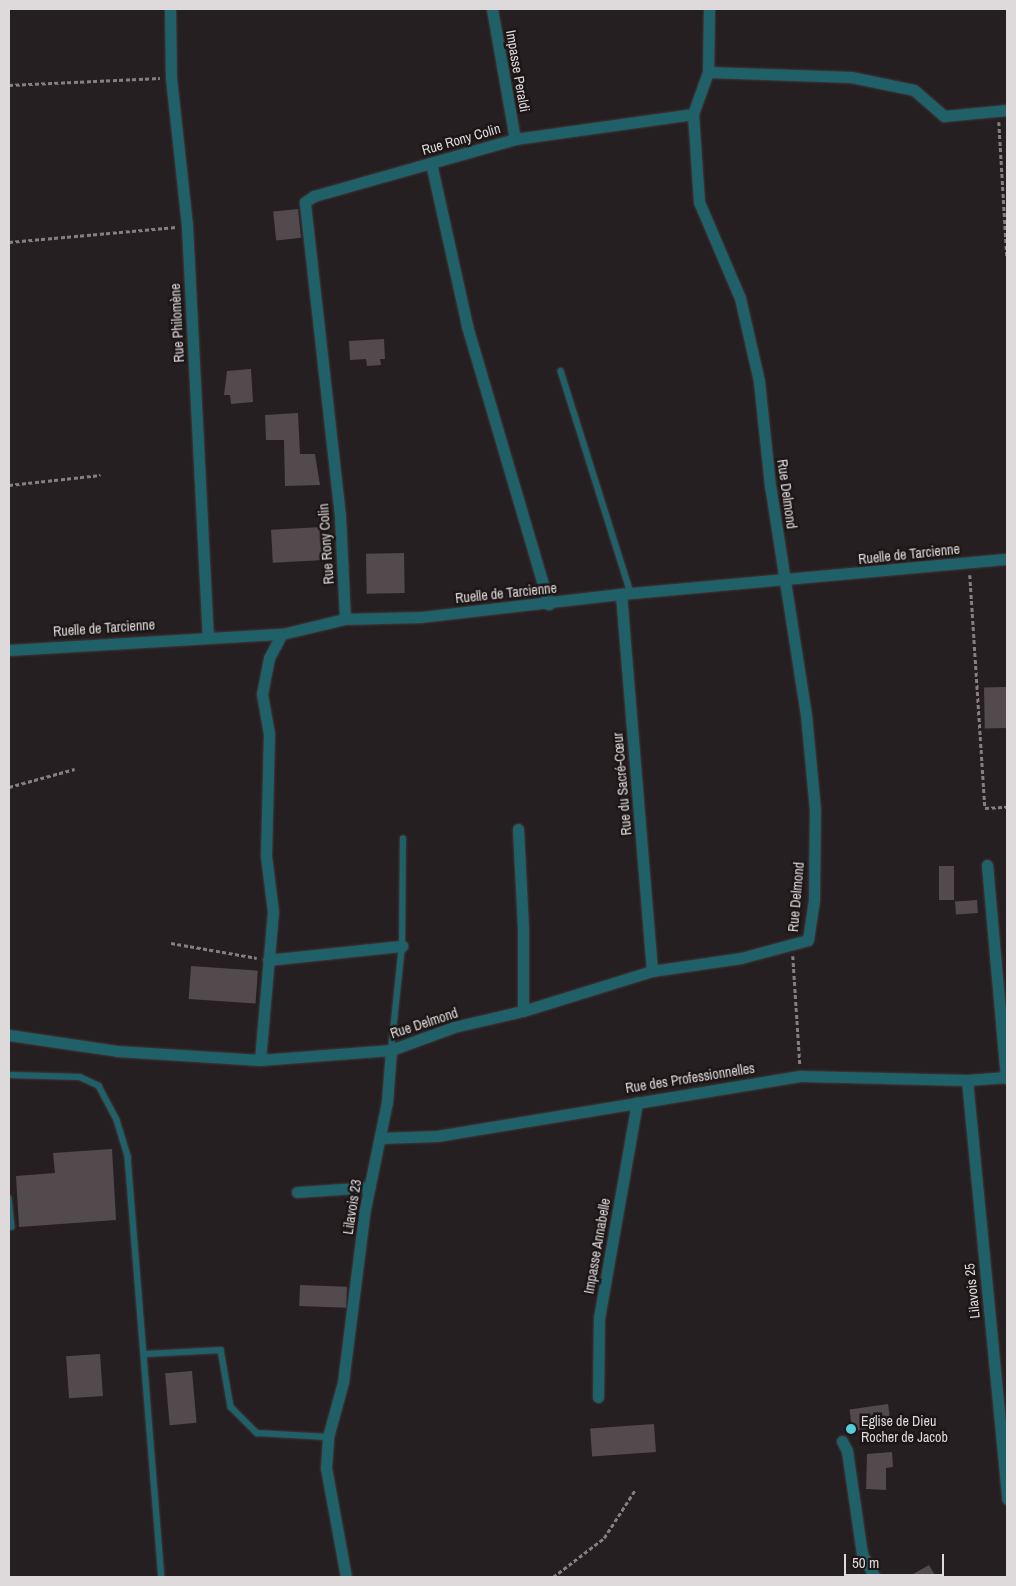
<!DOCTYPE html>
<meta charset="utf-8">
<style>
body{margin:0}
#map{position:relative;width:1016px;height:1586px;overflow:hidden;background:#261f21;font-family:"Archivo Narrow",sans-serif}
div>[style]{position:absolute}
.building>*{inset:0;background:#524a4c;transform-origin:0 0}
.path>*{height:2.5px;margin-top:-1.25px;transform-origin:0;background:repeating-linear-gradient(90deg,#857f81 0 4px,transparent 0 6.5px)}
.roads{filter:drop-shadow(0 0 1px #40393b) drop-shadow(0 0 1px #40393b)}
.service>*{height:5.5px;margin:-2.75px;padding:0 2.75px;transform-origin:2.75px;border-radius:2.75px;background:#206169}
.minor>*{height:11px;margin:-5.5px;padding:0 5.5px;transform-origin:5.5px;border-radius:5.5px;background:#206169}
.dots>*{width:14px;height:14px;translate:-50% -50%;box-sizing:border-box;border:2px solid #1d1617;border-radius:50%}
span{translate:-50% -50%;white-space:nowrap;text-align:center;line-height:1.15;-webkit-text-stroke:5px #1d1617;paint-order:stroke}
.street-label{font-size:14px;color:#ded9da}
.poi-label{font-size:14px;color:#ded9da}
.left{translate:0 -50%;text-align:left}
.frame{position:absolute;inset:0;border:10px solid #ded9da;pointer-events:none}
.scale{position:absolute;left:844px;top:1554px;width:100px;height:22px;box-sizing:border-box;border:2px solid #ded9da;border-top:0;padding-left:6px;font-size:15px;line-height:18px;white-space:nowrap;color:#ded9da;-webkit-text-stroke:4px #1d1617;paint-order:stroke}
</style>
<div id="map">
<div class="building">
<i style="left:298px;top:209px;width:29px;height:25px;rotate:84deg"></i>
<i style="clip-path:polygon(384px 339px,385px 359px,380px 359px,381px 365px,367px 366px,366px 359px,350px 360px,349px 341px)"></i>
<i style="clip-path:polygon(251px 369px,253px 402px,231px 404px,230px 395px,224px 395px,227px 371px)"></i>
<i style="clip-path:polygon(298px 413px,300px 454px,315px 454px,320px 485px,285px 486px,284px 440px,266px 440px,265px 415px)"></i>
<i style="left:323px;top:527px;width:33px;height:52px;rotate:87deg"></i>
<i style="left:404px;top:553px;width:40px;height:38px;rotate:89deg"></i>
<i style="left:1006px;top:687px;width:41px;height:22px;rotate:89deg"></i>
<i style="left:939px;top:866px;width:15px;height:34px"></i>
<i style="left:977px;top:900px;width:13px;height:22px;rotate:86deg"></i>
<i style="left:191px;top:966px;width:67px;height:33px;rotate:4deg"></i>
<i style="clip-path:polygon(112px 1149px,116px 1220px,19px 1227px,16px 1176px,55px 1173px,53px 1153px)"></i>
<i style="left:300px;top:1285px;width:47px;height:21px;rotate:2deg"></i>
<i style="left:100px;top:1354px;width:42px;height:34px;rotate:86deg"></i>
<i style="left:192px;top:1371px;width:52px;height:27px;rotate:85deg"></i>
<i style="left:888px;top:1404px;width:22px;height:39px;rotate:82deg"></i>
<i style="left:654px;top:1424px;width:28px;height:64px;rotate:86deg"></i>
<i style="clip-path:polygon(892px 1452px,893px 1467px,886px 1468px,886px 1490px,866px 1489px,867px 1454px)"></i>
<i style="clip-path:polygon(929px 1565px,936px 1577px,908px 1577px)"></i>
</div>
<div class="path">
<i style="left:9px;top:85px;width:151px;rotate:-2.7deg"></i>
<i style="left:999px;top:122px;width:136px;rotate:86.6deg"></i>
<i style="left:9px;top:242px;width:168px;rotate:-5.1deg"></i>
<i style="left:9px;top:485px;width:92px;rotate:-6.3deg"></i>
<i style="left:970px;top:575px;width:233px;rotate:86.3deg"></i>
<i style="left:985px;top:808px;width:22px;rotate:-3deg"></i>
<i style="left:9px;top:787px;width:68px;rotate:-15.3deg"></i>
<i style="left:171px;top:943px;width:87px;rotate:9.9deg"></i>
<i style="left:793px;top:956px;width:109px;rotate:86.3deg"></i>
<i style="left:553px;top:1577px;width:64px;rotate:-37.4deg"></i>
<i style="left:604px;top:1538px;width:57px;rotate:-57.1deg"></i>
</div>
<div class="roads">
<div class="service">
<i style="left:561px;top:371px;width:233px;rotate:72.5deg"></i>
<i style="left:391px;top:1050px;width:105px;rotate:-84deg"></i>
<i style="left:402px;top:946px;width:107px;rotate:-89.5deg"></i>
<i style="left:11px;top:1075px;width:69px;rotate:1.7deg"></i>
<i style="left:80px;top:1077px;width:21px;rotate:25deg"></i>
<i style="left:99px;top:1086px;width:38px;rotate:62deg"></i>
<i style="left:117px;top:1120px;width:39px;rotate:73deg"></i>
<i style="left:128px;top:1157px;width:421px;rotate:85.4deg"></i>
<i style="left:9px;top:1198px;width:29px;rotate:84deg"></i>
<i style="left:146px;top:1354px;width:75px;rotate:-3.1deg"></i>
<i style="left:221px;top:1350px;width:58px;rotate:80deg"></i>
<i style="left:231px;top:1407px;width:37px;rotate:45deg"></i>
<i style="left:257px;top:1433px;width:71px;rotate:3.2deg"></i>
</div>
<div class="minor">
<i style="left:170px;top:9px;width:69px;rotate:89.2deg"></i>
<i style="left:171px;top:78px;width:149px;rotate:83.8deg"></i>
<i style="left:187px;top:226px;width:411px;rotate:87.1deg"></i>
<i style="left:492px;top:9px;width:132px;rotate:80deg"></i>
<i style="left:708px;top:72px;width:63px;rotate:-89.1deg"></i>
<i style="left:431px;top:163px;width:167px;rotate:77.5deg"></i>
<i style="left:467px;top:326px;width:290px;rotate:73.6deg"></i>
<i style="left:621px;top:594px;width:378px;rotate:85.3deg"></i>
<i style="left:345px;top:619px;width:103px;rotate:-92.8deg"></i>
<i style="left:340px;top:516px;width:316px;rotate:-96.4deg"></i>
<i style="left:305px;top:202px;width:11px;rotate:-34deg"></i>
<i style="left:314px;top:196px;width:209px;rotate:-15.8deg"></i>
<i style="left:515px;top:139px;width:180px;rotate:-8deg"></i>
<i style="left:693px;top:114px;width:45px;rotate:-70.3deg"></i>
<i style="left:708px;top:72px;width:143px;rotate:2deg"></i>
<i style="left:851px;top:77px;width:64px;rotate:11.7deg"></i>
<i style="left:914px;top:90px;width:40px;rotate:41deg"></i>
<i style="left:944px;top:116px;width:63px;rotate:-5.4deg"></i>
<i style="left:9px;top:650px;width:273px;rotate:-3.4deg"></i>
<i style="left:282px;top:634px;width:65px;rotate:-13.4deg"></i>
<i style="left:345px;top:619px;width:76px;rotate:-1.5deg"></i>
<i style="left:421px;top:617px;width:201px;rotate:-6.6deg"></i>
<i style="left:621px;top:594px;width:388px;rotate:-5.2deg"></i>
<i style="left:518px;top:829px;width:98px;rotate:87.1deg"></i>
<i style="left:523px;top:927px;width:84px;rotate:90deg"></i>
<i style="left:987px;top:865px;width:214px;rotate:84.9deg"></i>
<i style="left:268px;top:960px;width:135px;rotate:-6deg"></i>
<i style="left:9px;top:1035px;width:109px;rotate:8.4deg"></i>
<i style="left:117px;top:1051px;width:143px;rotate:3.6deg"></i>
<i style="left:260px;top:1060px;width:131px;rotate:-4.4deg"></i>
<i style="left:391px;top:1050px;width:67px;rotate:-20.1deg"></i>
<i style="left:454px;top:1027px;width:71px;rotate:-13.1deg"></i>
<i style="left:523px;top:1011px;width:135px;rotate:-17.2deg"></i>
<i style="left:652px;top:971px;width:90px;rotate:-8.3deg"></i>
<i style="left:741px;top:958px;width:69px;rotate:-15deg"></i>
<i style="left:808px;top:940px;width:40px;rotate:-81.5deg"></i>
<i style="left:814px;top:900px;width:90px;rotate:-89.4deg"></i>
<i style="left:815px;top:810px;width:95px;rotate:-95.4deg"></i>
<i style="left:806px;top:715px;width:232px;rotate:-98.9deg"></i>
<i style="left:770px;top:486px;width:106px;rotate:-96deg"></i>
<i style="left:759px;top:381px;width:85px;rotate:-102.9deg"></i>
<i style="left:740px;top:298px;width:104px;rotate:-113.1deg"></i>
<i style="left:699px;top:202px;width:88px;rotate:-93.9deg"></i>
<i style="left:260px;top:1060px;width:149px;rotate:-85deg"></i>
<i style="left:273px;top:912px;width:56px;rotate:-97.1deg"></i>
<i style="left:266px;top:856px;width:122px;rotate:-88.6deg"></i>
<i style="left:269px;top:734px;width:41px;rotate:-99.9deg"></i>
<i style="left:262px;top:694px;width:37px;rotate:-79deg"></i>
<i style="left:269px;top:658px;width:27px;rotate:-62deg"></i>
<i style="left:967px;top:1080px;width:421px;rotate:84.5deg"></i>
<i style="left:380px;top:1138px;width:57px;rotate:-2deg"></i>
<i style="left:437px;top:1136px;width:369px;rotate:-9.4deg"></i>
<i style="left:801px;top:1076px;width:166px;rotate:1.4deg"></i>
<i style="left:967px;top:1080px;width:40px;rotate:-4.3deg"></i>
<i style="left:297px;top:1192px;width:73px;rotate:-3.9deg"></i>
<i style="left:598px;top:1397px;width:79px;rotate:-89.3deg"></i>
<i style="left:599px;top:1318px;width:219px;rotate:-80deg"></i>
<i style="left:842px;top:1441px;width:11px;rotate:63deg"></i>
<i style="left:847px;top:1451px;width:104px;rotate:81.7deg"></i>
<i style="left:862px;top:1554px;width:26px;rotate:61deg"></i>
<i style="left:346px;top:1577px;width:111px;rotate:-100.4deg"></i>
<i style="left:326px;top:1468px;width:31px;rotate:-86deg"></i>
<i style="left:328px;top:1437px;width:57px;rotate:-74.7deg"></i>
<i style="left:343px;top:1382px;width:174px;rotate:-82.8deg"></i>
<i style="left:365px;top:1209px;width:109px;rotate:-78.4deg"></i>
<i style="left:387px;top:1102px;width:52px;rotate:-85.6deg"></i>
</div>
</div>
<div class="dots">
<i style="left:851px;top:1429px;background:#53cbda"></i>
</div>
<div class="street-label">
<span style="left:518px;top:71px;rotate:80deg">Impasse Peraldi</span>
<span style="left:461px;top:139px;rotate:-16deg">Rue Rony Colin</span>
<span style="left:177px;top:323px;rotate:-93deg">Rue Philomène</span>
<span style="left:787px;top:494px;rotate:82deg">Rue Delmond</span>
<span style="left:326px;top:544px;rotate:-94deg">Rue Rony Colin</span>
<span style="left:909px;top:554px;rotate:-6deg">Ruelle de Tarcienne</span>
<span style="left:506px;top:593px;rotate:-6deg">Ruelle de Tarcienne</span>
<span style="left:104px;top:628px;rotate:-4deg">Ruelle de Tarcienne</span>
<span style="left:622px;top:784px;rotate:-95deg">Rue du Sacré-Cœur</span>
<span style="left:796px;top:897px;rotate:-85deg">Rue Delmond</span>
<span style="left:424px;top:1023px;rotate:-18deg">Rue Delmond</span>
<span style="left:690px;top:1078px;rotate:-9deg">Rue des Professionnelles</span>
<span style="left:352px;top:1207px;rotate:-81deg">Lilavois 23</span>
<span style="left:597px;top:1246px;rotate:-80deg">Impasse Annabelle</span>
<span style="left:972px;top:1291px;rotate:-96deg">Lilavois 25</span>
</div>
<div class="poi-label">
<span class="left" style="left:861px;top:1429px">Eglise de Dieu<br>Rocher de Jacob</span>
</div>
<div class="frame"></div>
<div class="scale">50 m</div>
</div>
